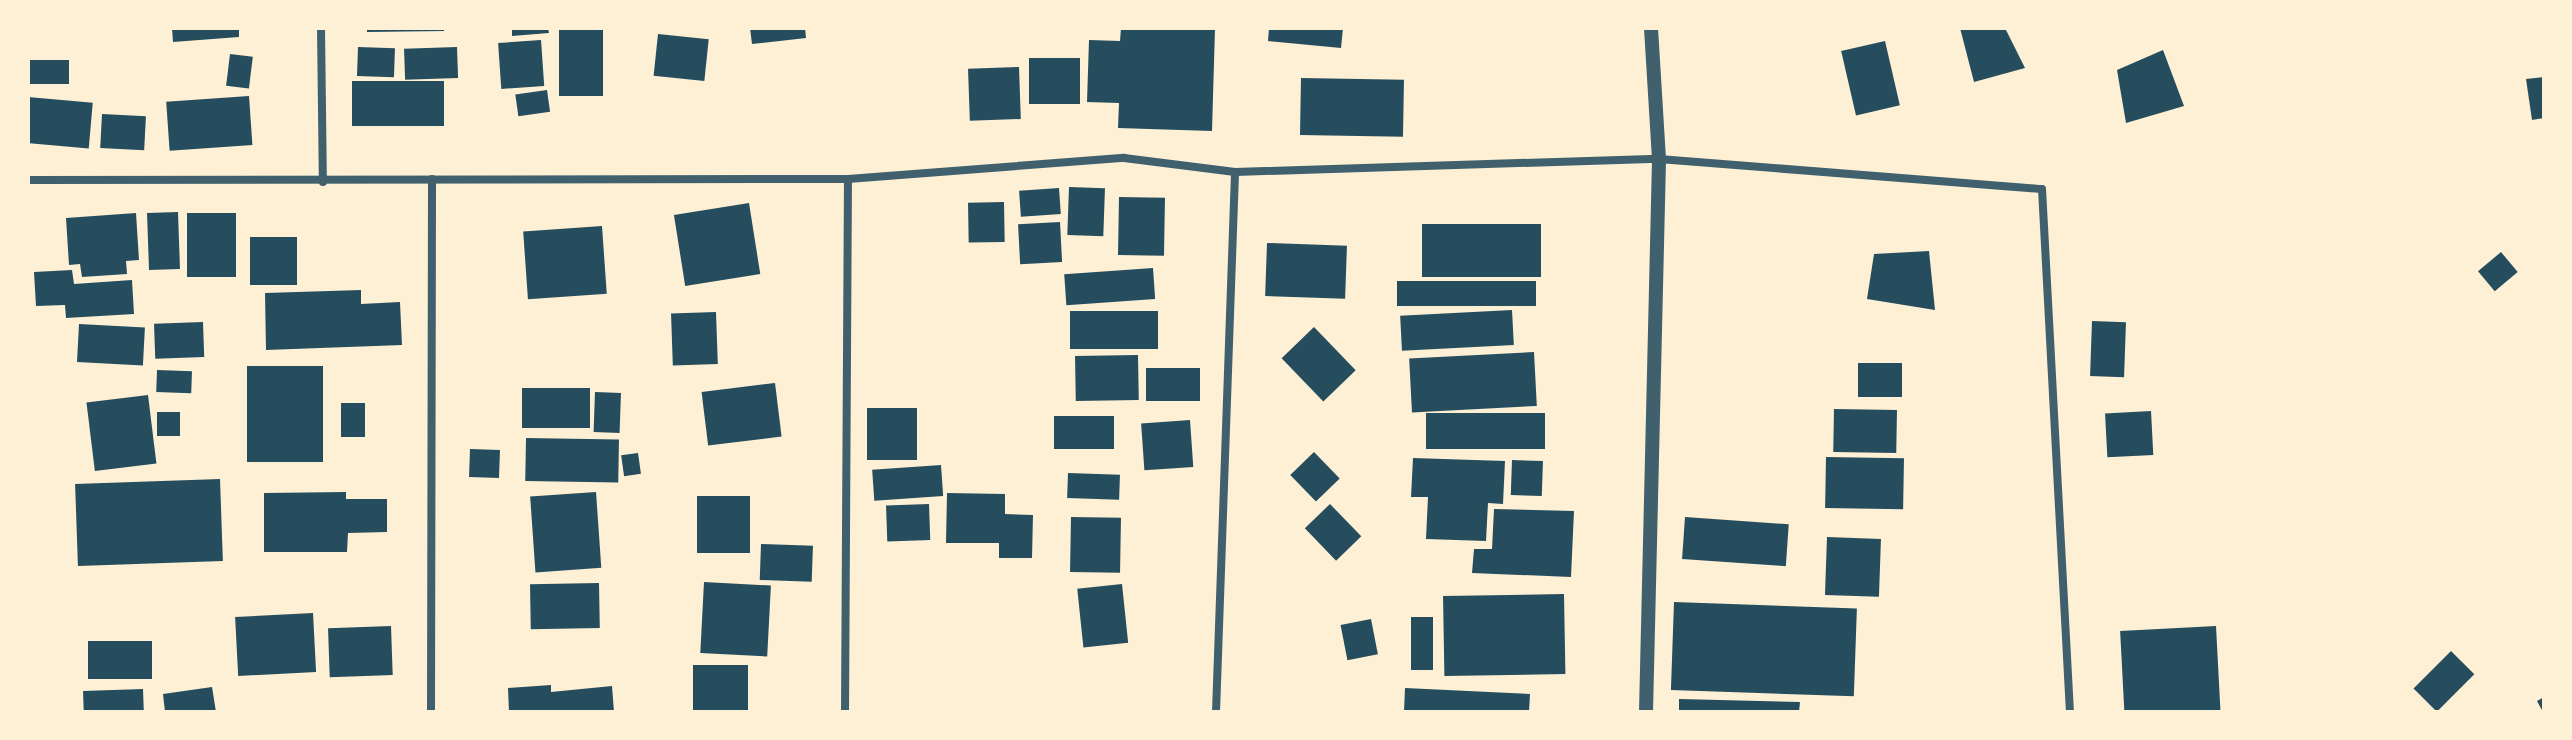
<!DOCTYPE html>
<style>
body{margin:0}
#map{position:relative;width:2572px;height:740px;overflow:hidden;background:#fdf0d5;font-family:"Varela Round",sans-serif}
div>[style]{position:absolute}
.building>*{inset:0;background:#264d5e;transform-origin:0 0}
.minor>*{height:8px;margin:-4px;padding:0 4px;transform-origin:4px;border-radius:4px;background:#3f606c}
.tertiary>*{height:14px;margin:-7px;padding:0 7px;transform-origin:7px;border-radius:7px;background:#3f606c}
span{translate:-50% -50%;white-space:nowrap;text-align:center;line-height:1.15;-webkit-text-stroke:8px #fdf0d5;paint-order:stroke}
.frame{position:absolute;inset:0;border:30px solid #fdf0d5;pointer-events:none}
</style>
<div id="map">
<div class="building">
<i style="clip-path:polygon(172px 28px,239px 28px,239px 37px,173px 42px)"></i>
<i style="clip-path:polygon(367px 28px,444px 28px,444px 31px,367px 32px)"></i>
<i style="clip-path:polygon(512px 28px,548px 28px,549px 33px,512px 36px)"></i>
<i style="left:559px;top:28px;width:44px;height:68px"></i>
<i style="clip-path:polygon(750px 28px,805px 28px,806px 38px,752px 44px)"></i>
<i style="clip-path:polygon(1121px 28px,1215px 28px,1212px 131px,1118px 128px,1119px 103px,1087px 102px,1089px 40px,1120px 41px)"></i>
<i style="clip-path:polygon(1269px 28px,1343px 28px,1341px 48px,1268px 41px)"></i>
<i style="clip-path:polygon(1960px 28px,2005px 28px,2025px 68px,1974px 82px)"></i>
<i style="left:658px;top:34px;width:51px;height:42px;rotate:6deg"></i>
<i style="left:541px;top:40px;width:46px;height:43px;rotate:86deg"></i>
<i style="left:1885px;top:41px;width:66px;height:45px;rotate:77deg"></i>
<i style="left:358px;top:47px;width:37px;height:29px;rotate:2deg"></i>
<i style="left:457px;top:47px;width:31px;height:53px;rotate:88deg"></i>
<i style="clip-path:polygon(2163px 50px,2184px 106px,2126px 123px,2117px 70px)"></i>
<i style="left:230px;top:54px;width:23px;height:32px;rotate:7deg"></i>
<i style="left:1029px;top:58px;width:51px;height:46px"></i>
<i style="left:28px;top:60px;width:41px;height:24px"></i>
<i style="left:1019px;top:67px;width:52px;height:51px;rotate:88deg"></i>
<i style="clip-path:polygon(2544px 77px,2544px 118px,2532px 120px,2526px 79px)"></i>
<i style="left:1301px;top:78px;width:103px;height:57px;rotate:1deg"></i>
<i style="left:444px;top:81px;width:45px;height:92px;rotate:90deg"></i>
<i style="left:547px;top:90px;width:22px;height:32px;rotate:82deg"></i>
<i style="left:249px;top:96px;width:49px;height:83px;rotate:86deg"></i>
<i style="left:28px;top:97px;width:65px;height:46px;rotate:5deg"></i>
<i style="left:102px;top:114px;width:44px;height:34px;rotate:3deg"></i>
<i style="left:1069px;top:187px;width:36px;height:48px;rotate:2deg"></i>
<i style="left:1059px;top:188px;width:26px;height:40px;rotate:86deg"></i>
<i style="left:1119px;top:197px;width:46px;height:58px;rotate:1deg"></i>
<i style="left:1004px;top:202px;width:40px;height:36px;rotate:89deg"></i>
<i style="left:749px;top:203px;width:72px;height:76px;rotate:81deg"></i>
<i style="left:178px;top:212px;width:57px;height:31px;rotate:88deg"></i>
<i style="clip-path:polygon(136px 213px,139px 260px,126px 261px,127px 274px,82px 277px,80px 264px,69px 265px,66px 218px)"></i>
<i style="left:187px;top:213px;width:49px;height:64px"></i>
<i style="left:1060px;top:222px;width:40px;height:42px;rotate:87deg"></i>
<i style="left:1422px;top:224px;width:119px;height:53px"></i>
<i style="left:602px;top:226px;width:68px;height:79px;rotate:86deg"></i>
<i style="left:250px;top:237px;width:47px;height:48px"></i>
<i style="left:1267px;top:243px;width:80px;height:53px;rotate:2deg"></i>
<i style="clip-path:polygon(1929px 251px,1935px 310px,1867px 299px,1874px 254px)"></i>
<i style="left:2501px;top:252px;width:26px;height:30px;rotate:50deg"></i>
<i style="left:1153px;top:268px;width:31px;height:89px;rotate:86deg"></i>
<i style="clip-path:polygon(72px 270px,74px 284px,132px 280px,134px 314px,66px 318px,65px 305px,36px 306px,34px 272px)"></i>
<i style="left:1397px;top:281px;width:139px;height:25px"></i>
<i style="clip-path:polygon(361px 290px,361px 304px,400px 302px,402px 345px,266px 350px,265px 293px)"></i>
<i style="left:1512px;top:310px;width:35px;height:112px;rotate:87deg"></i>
<i style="left:1070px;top:311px;width:88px;height:38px"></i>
<i style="left:716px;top:312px;width:52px;height:45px;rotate:88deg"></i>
<i style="left:2092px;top:321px;width:34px;height:55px;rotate:2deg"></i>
<i style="left:203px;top:322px;width:35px;height:49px;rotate:88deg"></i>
<i style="left:79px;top:324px;width:66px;height:38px;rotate:3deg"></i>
<i style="left:1314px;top:327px;width:60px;height:45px;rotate:46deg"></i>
<i style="left:1534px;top:352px;width:54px;height:125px;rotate:87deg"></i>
<i style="left:1138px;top:355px;width:45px;height:63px;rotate:89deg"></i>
<i style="left:1858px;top:363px;width:44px;height:34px"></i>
<i style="left:323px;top:366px;width:96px;height:76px;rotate:90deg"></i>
<i style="left:1146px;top:368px;width:54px;height:33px"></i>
<i style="left:157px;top:370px;width:35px;height:22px;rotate:2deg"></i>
<i style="left:775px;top:383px;width:54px;height:74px;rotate:83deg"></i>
<i style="left:590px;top:388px;width:40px;height:68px;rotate:90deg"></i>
<i style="left:595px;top:392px;width:26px;height:40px;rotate:2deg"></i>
<i style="left:148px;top:395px;width:69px;height:62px;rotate:83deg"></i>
<i style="left:341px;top:403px;width:24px;height:34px"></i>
<i style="left:867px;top:408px;width:50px;height:52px"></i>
<i style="left:1834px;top:409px;width:63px;height:43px;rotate:1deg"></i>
<i style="left:2151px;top:411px;width:44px;height:46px;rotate:87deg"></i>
<i style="left:157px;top:412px;width:23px;height:24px"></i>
<i style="left:1545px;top:413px;width:36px;height:119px;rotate:90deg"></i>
<i style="left:1054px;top:416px;width:60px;height:33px"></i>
<i style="left:1190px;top:420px;width:47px;height:49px;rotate:86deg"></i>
<i style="left:526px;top:438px;width:93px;height:43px;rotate:1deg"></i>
<i style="left:470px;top:449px;width:30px;height:28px;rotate:2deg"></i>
<i style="left:1314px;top:452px;width:37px;height:33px;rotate:46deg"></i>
<i style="left:638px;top:453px;width:21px;height:17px;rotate:82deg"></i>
<i style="left:1826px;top:457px;width:78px;height:51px;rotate:1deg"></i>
<i style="clip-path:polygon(1413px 458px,1505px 461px,1503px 504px,1488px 503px,1486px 541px,1426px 539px,1428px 497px,1411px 497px)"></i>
<i style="left:1512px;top:460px;width:31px;height:35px;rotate:2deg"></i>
<i style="left:941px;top:465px;width:31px;height:69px;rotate:86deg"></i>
<i style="left:1068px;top:473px;width:52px;height:25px;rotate:2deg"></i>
<i style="left:220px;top:479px;width:82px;height:145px;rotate:88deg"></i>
<i style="clip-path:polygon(346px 492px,346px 499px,387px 499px,387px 532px,348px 533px,347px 552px,264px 552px,264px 493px)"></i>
<i style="left:596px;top:492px;width:76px;height:66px;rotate:86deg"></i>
<i style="clip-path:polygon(947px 493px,1005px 494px,1005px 514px,1033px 515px,1032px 558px,999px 558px,999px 543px,946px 543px)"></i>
<i style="left:697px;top:496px;width:53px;height:57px"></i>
<i style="left:929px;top:504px;width:36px;height:43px;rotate:88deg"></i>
<i style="left:1330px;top:504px;width:45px;height:35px;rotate:46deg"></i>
<i style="clip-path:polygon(1494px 509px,1574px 511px,1571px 577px,1472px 573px,1474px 549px,1492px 549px)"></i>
<i style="left:1071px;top:517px;width:50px;height:55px;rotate:1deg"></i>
<i style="left:1685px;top:517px;width:104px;height:42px;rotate:4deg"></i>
<i style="left:1827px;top:537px;width:54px;height:58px;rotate:2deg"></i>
<i style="left:761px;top:544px;width:52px;height:36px;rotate:2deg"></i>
<i style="left:704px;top:582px;width:67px;height:71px;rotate:3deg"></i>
<i style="left:599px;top:583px;width:45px;height:69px;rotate:89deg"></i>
<i style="left:1122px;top:584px;width:59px;height:45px;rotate:84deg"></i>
<i style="left:1564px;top:594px;width:80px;height:121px;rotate:89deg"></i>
<i style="left:1674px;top:602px;width:183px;height:88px;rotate:2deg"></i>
<i style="left:313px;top:613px;width:59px;height:78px;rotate:87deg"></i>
<i style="left:1411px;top:617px;width:22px;height:53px"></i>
<i style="left:1371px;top:619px;width:36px;height:31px;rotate:79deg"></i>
<i style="left:391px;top:626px;width:49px;height:63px;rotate:88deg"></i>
<i style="left:2216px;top:626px;width:86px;height:96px;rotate:87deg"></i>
<i style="left:88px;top:641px;width:64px;height:38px"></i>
<i style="left:2451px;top:651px;width:33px;height:53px;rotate:45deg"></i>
<i style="left:693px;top:665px;width:55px;height:47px"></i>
<i style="clip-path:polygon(551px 685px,551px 692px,612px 686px,614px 712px,509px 712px,508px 688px)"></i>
<i style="clip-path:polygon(212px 687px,216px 712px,165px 712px,163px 694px)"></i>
<i style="clip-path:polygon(1405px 688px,1530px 694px,1529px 712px,1404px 712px)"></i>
<i style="left:143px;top:689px;width:23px;height:60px;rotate:88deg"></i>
<i style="clip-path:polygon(2544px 697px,2544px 712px,2543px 712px,2537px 701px)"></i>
<i style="clip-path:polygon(1679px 699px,1800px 702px,1799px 712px,1679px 712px)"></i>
</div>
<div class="minor">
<i style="left:321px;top:28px;width:154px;rotate:89.3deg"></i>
<i style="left:28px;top:180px;width:820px;rotate:-0.07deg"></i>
<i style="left:848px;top:179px;width:277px;rotate:-4.4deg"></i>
<i style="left:1124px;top:158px;width:112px;rotate:7.2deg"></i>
<i style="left:1235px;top:172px;width:424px;rotate:-1.8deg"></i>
<i style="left:1659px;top:159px;width:384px;rotate:4.5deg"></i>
<i style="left:2042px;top:189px;width:524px;rotate:86.94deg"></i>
<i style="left:431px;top:712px;width:533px;rotate:-89.89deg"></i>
<i style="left:845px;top:712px;width:533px;rotate:-89.68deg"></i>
<i style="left:1216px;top:712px;width:540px;rotate:-87.98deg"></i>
</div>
<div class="tertiary">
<i style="left:1646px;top:712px;width:553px;rotate:-88.65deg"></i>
<i style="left:1659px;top:159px;width:131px;rotate:-93.5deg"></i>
</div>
<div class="frame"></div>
</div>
